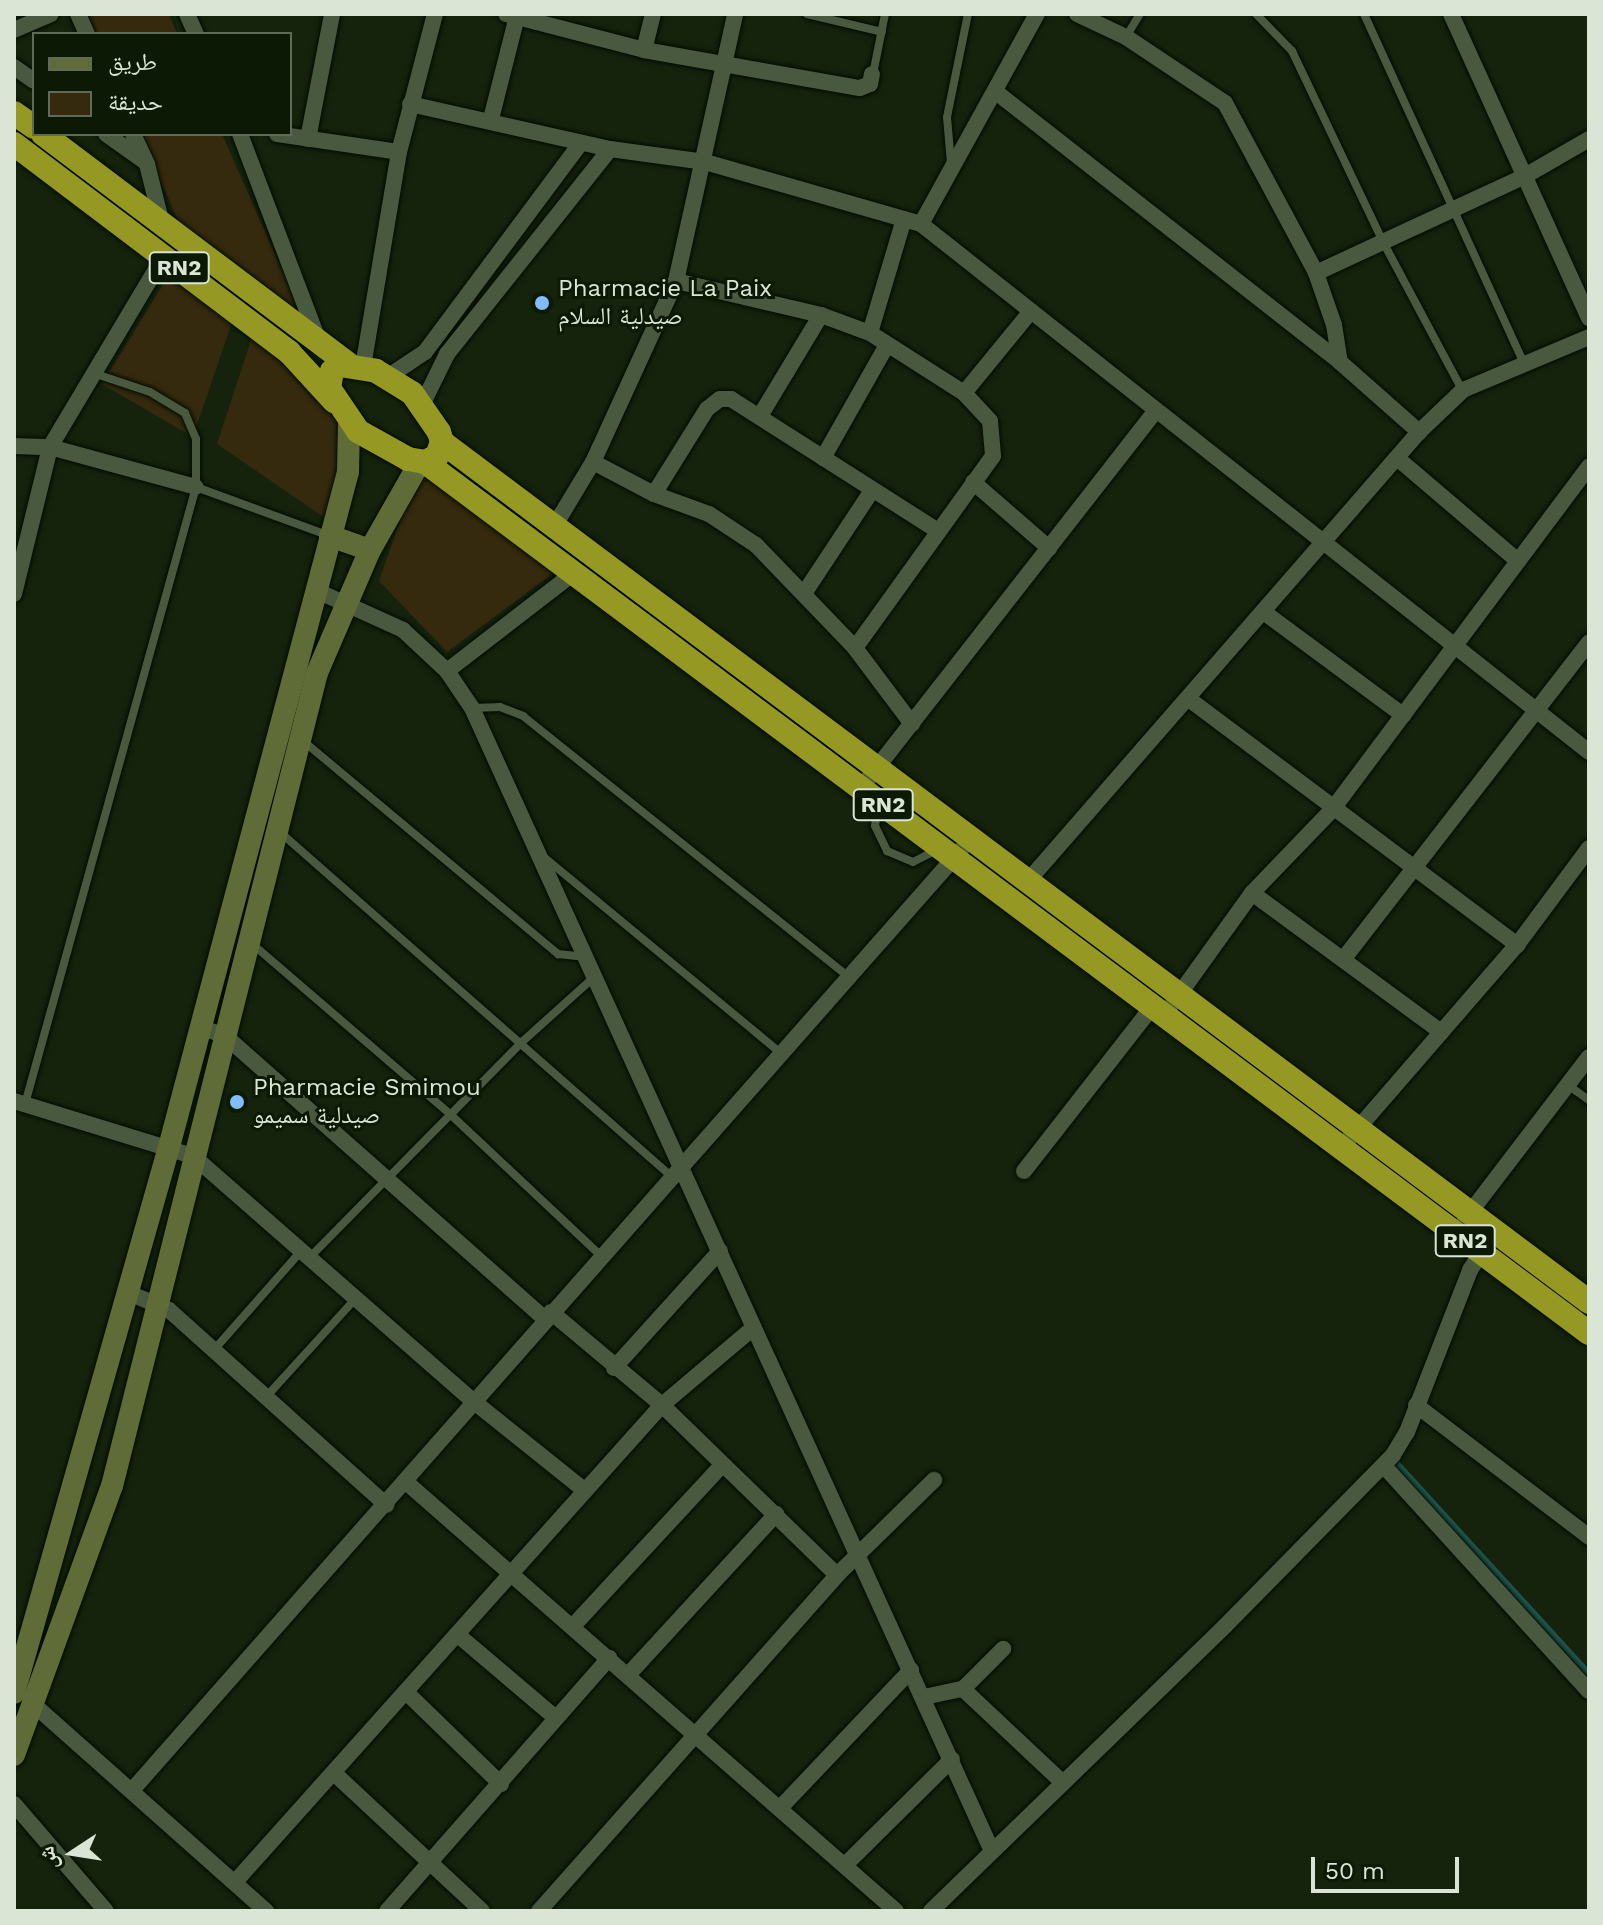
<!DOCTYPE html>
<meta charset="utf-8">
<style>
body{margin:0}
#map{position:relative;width:1603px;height:1925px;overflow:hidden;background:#15230c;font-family:"Work Sans","Noto Naskh Arabic",sans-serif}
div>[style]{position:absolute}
.green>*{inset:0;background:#352a0e}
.stream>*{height:6px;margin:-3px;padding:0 3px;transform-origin:3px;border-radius:3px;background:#20564c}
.roads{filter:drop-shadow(0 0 2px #020c00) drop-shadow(0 0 2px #020c00)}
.lane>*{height:8px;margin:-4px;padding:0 4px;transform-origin:4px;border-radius:4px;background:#49593f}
.street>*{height:16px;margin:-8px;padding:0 8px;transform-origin:8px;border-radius:8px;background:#49593f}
.secondary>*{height:22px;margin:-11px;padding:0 11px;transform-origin:11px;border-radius:11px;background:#606c37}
.highway>*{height:24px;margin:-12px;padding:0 12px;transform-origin:12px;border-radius:12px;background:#959823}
.dots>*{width:22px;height:22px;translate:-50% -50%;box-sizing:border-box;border:4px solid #0c1904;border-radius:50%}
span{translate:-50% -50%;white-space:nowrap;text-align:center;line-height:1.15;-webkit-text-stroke:6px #0c1904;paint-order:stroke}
.shield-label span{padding:2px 6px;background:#0c1904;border:2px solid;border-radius:6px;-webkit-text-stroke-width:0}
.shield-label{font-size:22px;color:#dbe5d6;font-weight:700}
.poi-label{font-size:24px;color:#dbe5d6}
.left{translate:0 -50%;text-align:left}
.frame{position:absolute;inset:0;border:16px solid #dbe5d6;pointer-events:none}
.legend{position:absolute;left:32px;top:32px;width:260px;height:104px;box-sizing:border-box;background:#0c1904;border:2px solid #5f6b58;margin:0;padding:10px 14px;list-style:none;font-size:24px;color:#dbe5d6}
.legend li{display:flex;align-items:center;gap:16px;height:40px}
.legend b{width:40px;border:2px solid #5f6b58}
.north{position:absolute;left:32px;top:1813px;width:80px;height:80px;-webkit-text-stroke:6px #0c1904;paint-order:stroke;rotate:258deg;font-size:22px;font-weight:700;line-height:32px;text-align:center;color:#dbe5d6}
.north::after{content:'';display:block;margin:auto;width:28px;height:36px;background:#dbe5d6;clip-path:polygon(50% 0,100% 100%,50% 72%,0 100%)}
.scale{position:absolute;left:1311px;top:1857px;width:148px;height:36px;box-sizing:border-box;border:4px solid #dbe5d6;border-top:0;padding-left:10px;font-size:24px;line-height:28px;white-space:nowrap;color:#dbe5d6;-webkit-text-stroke:6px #0c1904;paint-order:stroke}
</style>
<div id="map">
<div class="green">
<i style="clip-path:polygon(84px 14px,169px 14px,177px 34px,94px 34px)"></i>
<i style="clip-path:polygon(139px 134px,222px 134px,303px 318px,183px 231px)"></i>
<i style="clip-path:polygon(173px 268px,233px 319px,193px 437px,102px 384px)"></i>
<i style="clip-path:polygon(252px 337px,355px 407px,325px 518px,217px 444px)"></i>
<i style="clip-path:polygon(422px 457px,564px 565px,447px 652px,379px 581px)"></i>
</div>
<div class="stream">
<i style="left:1392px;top:1458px;width:292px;rotate:47.6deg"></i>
</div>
<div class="roads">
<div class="lane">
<i style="left:807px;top:14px;width:77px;rotate:13.5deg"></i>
<i style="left:1256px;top:14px;width:52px;rotate:45.8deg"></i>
<i style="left:1292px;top:51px;width:209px;rotate:64.5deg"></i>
<i style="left:1382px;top:240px;width:170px;rotate:61.9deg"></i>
<i style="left:1364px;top:14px;width:385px;rotate:65.4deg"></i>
<i style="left:1126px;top:37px;width:27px;rotate:-59deg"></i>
<i style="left:873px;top:74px;width:61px;rotate:-78.7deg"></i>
<i style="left:951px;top:163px;width:46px;rotate:-95deg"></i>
<i style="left:947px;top:117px;width:105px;rotate:-78.5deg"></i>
<i style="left:196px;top:487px;width:140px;rotate:20.1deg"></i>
<i style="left:473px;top:708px;width:27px;rotate:-2deg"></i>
<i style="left:500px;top:707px;width:25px;rotate:21deg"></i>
<i style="left:523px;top:716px;width:419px;rotate:38.7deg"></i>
<i style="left:302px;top:740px;width:334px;rotate:39.9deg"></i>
<i style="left:558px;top:954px;width:28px;rotate:6deg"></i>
<i style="left:878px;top:805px;width:21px;rotate:98deg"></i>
<i style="left:875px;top:826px;width:28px;rotate:64deg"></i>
<i style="left:887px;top:851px;width:28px;rotate:23deg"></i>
<i style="left:913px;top:862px;width:28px;rotate:-27deg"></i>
<i style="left:281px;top:833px;width:519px;rotate:41.33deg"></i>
<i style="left:545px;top:858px;width:306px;rotate:39.6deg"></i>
<i style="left:250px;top:942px;width:265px;rotate:40.7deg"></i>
<i style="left:451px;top:1115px;width:206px;rotate:43.2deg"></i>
<i style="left:1568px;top:1085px;width:26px;rotate:36deg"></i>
<i style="left:25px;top:1104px;width:640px;rotate:-74.51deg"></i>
<i style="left:196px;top:487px;width:48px;rotate:-90deg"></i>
<i style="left:196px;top:439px;width:28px;rotate:-113deg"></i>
<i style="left:185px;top:413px;width:41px;rotate:-149deg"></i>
<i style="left:150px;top:392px;width:60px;rotate:-161.6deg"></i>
<i style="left:312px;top:1255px;width:301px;rotate:-45.4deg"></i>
<i style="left:523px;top:1041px;width:94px;rotate:-42deg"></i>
<i style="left:213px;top:1351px;width:136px;rotate:-48.6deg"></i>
<i style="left:266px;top:1397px;width:134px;rotate:-47.7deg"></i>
</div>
<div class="street">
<i style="left:78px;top:14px;width:22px;rotate:66deg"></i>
<i style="left:187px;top:14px;width:22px;rotate:66deg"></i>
<i style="left:506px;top:14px;width:143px;rotate:14.6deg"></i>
<i style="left:644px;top:50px;width:219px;rotate:10deg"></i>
<i style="left:860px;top:88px;width:11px;rotate:-22deg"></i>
<i style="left:870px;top:84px;width:10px;rotate:-79deg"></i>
<i style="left:1077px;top:14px;width:54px;rotate:25.1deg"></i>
<i style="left:1126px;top:37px;width:119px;rotate:33.7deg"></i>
<i style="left:1225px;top:103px;width:193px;rotate:61.8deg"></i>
<i style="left:1316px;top:273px;width:55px;rotate:70.9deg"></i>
<i style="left:1334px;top:325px;width:37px;rotate:81deg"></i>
<i style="left:1451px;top:14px;width:334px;rotate:65.6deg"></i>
<i style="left:14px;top:30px;width:40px;rotate:-23.4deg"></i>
<i style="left:644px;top:50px;width:37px;rotate:-76deg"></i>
<i style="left:14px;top:67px;width:24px;rotate:35deg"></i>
<i style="left:996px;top:92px;width:437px;rotate:38.1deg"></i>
<i style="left:1340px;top:362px;width:106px;rotate:41.5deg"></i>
<i style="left:410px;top:104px;width:205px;rotate:12.7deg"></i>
<i style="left:610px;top:149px;width:96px;rotate:7.8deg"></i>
<i style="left:705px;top:162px;width:225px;rotate:16deg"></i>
<i style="left:921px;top:224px;width:851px;rotate:38.32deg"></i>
<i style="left:491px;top:119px;width:106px;rotate:-75.8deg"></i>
<i style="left:106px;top:134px;width:47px;rotate:35.4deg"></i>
<i style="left:133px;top:134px;width:33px;rotate:65deg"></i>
<i style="left:147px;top:164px;width:62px;rotate:76deg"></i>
<i style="left:240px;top:134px;width:219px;rotate:69.2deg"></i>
<i style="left:277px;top:134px;width:123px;rotate:8.4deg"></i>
<i style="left:308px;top:139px;width:127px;rotate:-79.1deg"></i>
<i style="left:921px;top:224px;width:240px;rotate:-61.1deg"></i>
<i style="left:1316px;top:273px;width:230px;rotate:-24.9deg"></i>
<i style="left:1525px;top:176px;width:74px;rotate:-30deg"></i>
<i style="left:676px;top:281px;width:149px;rotate:13.2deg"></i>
<i style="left:821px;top:315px;width:52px;rotate:20.2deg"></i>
<i style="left:870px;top:333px;width:112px;rotate:32.6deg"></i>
<i style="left:964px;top:393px;width:38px;rotate:47deg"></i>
<i style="left:990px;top:421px;width:35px;rotate:85deg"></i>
<i style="left:993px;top:456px;width:236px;rotate:125.7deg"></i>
<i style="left:870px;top:333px;width:119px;rotate:-73.4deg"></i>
<i style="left:363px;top:367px;width:218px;rotate:-80.5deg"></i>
<i style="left:399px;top:152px;width:143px;rotate:-75.4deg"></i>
<i style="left:389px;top:376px;width:43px;rotate:-33.7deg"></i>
<i style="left:425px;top:352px;width:261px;rotate:-53.3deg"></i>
<i style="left:964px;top:393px;width:106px;rotate:-50.7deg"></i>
<i style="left:423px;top:403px;width:55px;rotate:-63.9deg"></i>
<i style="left:447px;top:354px;width:262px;rotate:-51.5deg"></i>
<i style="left:760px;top:416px;width:118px;rotate:-58.9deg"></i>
<i style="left:14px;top:446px;width:36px;rotate:2deg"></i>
<i style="left:50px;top:447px;width:151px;rotate:15.3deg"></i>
<i style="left:823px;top:458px;width:130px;rotate:-60.5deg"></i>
<i style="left:1397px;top:458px;width:159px;rotate:40.4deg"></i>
<i style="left:593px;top:462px;width:69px;rotate:27.7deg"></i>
<i style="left:654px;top:494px;width:59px;rotate:20deg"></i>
<i style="left:709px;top:514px;width:56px;rotate:33.4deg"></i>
<i style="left:756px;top:545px;width:143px;rotate:46.1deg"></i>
<i style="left:855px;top:648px;width:95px;rotate:53.1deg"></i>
<i style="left:973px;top:482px;width:101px;rotate:41deg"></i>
<i style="left:654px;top:494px;width:100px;rotate:-58.1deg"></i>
<i style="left:707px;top:409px;width:16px;rotate:-38deg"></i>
<i style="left:720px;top:399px;width:11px"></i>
<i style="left:731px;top:399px;width:246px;rotate:32.5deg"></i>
<i style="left:555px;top:525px;width:74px;rotate:-58.9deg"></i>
<i style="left:593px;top:462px;width:199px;rotate:-65.4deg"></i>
<i style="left:676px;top:281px;width:273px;rotate:-77.5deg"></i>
<i style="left:315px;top:590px;width:97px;rotate:24.4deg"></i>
<i style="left:403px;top:630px;width:60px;rotate:43deg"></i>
<i style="left:447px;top:671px;width:45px;rotate:56deg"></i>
<i style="left:472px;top:708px;width:1256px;rotate:65.54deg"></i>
<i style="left:805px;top:592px;width:120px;rotate:-56.6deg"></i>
<i style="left:14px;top:594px;width:151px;rotate:-76.2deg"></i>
<i style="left:50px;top:447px;width:222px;rotate:-59.2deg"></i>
<i style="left:1265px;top:613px;width:172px;rotate:36.5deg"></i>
<i style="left:447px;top:671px;width:160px;rotate:-37.7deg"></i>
<i style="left:1190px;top:700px;width:409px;rotate:36.8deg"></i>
<i style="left:861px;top:788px;width:479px;rotate:-52deg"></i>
<i style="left:1027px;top:882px;width:597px;rotate:-48.94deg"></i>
<i style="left:1419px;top:432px;width:61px;rotate:-43.7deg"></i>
<i style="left:1463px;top:390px;width:137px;rotate:-22.8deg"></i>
<i style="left:1252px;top:893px;width:235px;rotate:36.3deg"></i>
<i style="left:1345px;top:957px;width:398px;rotate:-52.2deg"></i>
<i style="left:1173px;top:1003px;width:135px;rotate:-54.3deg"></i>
<i style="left:1252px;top:893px;width:115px;rotate:-46.1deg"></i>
<i style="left:1332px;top:810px;width:429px;rotate:-53.2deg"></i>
<i style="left:199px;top:1027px;width:26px;rotate:18deg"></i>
<i style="left:224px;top:1035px;width:429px;rotate:41.5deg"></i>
<i style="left:14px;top:1101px;width:187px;rotate:17.1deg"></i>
<i style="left:193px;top:1156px;width:372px;rotate:41.2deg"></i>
<i style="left:473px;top:1401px;width:142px;rotate:38.7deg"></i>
<i style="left:1340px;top:1149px;width:270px;rotate:-49.1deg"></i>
<i style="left:1517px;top:945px;width:121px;rotate:-53.4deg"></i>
<i style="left:1024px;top:1171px;width:209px;rotate:-52deg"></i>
<i style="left:1465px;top:1219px;width:204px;rotate:-52.6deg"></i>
<i style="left:129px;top:1293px;width:43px;rotate:23deg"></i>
<i style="left:169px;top:1310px;width:292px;rotate:41.9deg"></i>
<i style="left:551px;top:1312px;width:145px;rotate:40deg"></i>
<i style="left:662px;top:1405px;width:244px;rotate:44.2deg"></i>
<i style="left:614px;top:1368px;width:158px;rotate:-47.8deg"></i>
<i style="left:1416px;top:1405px;width:218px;rotate:37.3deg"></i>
<i style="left:1384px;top:1466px;width:304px;rotate:47.7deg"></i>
<i style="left:406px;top:1482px;width:651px;rotate:41.2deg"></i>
<i style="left:573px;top:1626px;width:219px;rotate:-47.2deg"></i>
<i style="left:458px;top:1635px;width:128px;rotate:40.3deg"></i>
<i style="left:628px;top:1675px;width:219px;rotate:-47.4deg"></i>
<i style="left:963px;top:1689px;width:57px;rotate:-45deg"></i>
<i style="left:407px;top:1693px;width:131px;rotate:44.1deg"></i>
<i style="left:924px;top:1697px;width:40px;rotate:-12deg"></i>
<i style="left:963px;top:1689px;width:137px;rotate:43.2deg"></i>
<i style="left:33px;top:1704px;width:312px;rotate:41.6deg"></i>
<i style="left:334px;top:1773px;width:202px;rotate:43deg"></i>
<i style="left:134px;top:1788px;width:1251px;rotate:-48.6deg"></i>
<i style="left:14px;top:1804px;width:141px;rotate:49.3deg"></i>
<i style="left:781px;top:1807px;width:189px;rotate:-46.5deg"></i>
<i style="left:846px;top:1864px;width:149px;rotate:-44.7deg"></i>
<i style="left:235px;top:1882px;width:640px;rotate:-48.17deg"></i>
<i style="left:662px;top:1405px;width:118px;rotate:-40.2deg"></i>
<i style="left:387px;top:1911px;width:337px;rotate:-48.7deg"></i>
<i style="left:539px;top:1911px;width:449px;rotate:-48.4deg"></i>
<i style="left:837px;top:1575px;width:136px;rotate:-44.4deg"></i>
<i style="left:931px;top:1911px;width:409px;rotate:-44.1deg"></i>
<i style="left:1225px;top:1626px;width:240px;rotate:-45.5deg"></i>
<i style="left:1393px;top:1455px;width:27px;rotate:-59deg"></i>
<i style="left:1407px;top:1432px;width:174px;rotate:-68.7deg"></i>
<i style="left:1470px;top:1270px;width:45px;rotate:-56.7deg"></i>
</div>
<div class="secondary">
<i style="left:330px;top:536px;width:42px;rotate:19.3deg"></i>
<i style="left:14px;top:1693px;width:568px;rotate:-74.15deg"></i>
<i style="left:169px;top:1147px;width:698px;rotate:-75.15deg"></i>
<i style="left:348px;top:472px;width:49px;rotate:-88.8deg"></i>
<i style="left:14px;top:1755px;width:286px;rotate:-70deg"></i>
<i style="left:112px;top:1486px;width:838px;rotate:-75.85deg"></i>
<i style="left:317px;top:673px;width:134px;rotate:-66.7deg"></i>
<i style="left:370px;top:550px;width:101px;rotate:-60.4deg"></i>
</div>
<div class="highway">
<i style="left:14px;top:113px;width:24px;rotate:35deg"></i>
<i style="left:43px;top:134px;width:382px;rotate:37deg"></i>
<i style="left:14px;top:144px;width:345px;rotate:37.1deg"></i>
<i style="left:289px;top:352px;width:67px;rotate:47.4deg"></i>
<i style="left:340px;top:365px;width:36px;rotate:9deg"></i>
<i style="left:376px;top:371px;width:42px;rotate:31.4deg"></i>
<i style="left:412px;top:393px;width:47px;rotate:55.3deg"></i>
<i style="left:439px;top:432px;width:10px;rotate:73deg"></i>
<i style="left:442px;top:442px;width:15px;rotate:110deg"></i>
<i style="left:437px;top:456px;width:13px;rotate:153deg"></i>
<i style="left:425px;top:462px;width:17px;rotate:-170deg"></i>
<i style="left:408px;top:459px;width:57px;rotate:-150.8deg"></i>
<i style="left:358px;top:431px;width:52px;rotate:-124deg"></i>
<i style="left:329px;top:388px;width:17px;rotate:-80deg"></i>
<i style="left:332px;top:371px;width:10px;rotate:-37deg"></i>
<i style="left:442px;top:442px;width:1434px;rotate:36.86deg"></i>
<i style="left:425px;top:462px;width:1454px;rotate:36.81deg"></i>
</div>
</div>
<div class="dots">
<i style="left:542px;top:303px;background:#80bdfa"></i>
<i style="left:237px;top:1102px;background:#80bdfa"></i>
</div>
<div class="shield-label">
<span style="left:179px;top:268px">RN2</span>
<span style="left:883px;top:805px">RN2</span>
<span style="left:1465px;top:1241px">RN2</span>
</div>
<div class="poi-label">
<span class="left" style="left:558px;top:303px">Pharmacie La Paix<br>صيدلية السلام</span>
<span class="left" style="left:253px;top:1102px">Pharmacie Smimou<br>صيدلية سميمو</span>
</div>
<div class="frame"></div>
<ul class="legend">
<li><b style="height:10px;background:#606c37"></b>طريق</li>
<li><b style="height:22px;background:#352a0e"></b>حديقة</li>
</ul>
<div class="north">ش</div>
<div class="scale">50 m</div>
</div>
